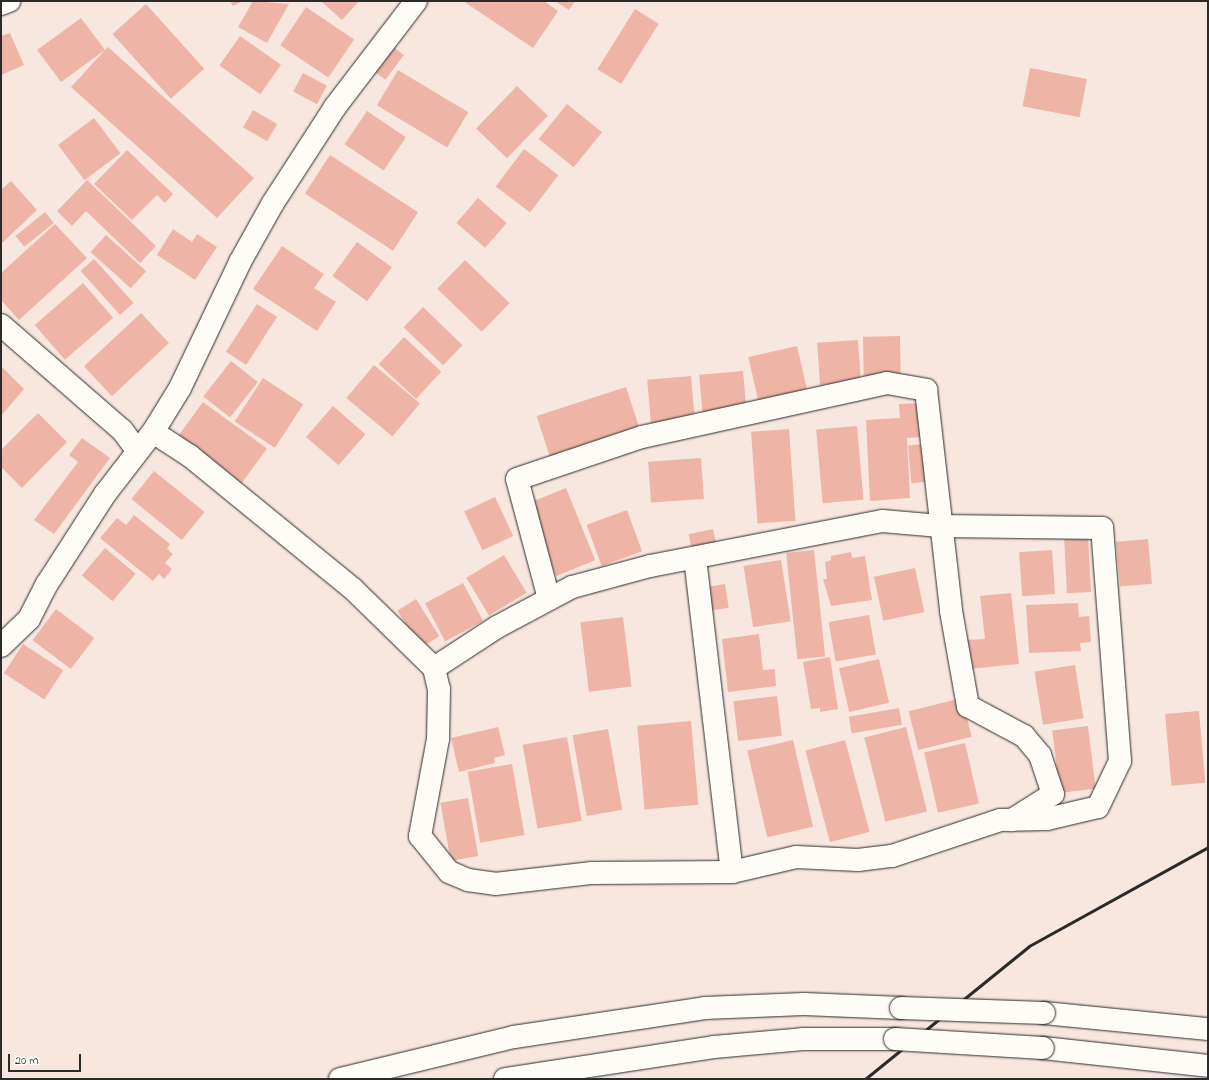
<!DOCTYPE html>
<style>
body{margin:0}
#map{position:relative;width:1209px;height:1080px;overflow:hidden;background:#f8e7df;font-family:"Indie Flower",sans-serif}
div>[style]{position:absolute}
.building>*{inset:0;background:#eeb5a6;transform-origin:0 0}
.roads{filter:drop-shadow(0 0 1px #2b2b2b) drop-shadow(0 0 1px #2b2b2b)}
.minor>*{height:22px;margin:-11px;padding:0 11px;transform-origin:11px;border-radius:11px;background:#fdfcf7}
.highway>*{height:22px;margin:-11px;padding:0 11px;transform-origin:11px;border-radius:11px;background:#fdfcf7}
.rail>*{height:3px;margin:-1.5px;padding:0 1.5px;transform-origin:1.5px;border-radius:1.5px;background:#2b2b2b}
.bridges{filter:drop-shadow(0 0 1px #2b2b2b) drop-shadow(0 0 1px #2b2b2b)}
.highway-bridge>*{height:22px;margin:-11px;padding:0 11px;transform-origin:11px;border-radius:11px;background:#fdfcf7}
span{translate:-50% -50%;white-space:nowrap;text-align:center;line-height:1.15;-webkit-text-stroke:4px #fdfcf7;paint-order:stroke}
.frame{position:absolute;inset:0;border:2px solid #2b2b2b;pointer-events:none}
.scale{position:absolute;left:8px;top:1054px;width:73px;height:18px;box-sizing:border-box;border:2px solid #2b2b2b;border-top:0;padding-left:5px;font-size:12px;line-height:14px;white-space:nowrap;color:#2b2b2b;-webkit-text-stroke:3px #fdfcf7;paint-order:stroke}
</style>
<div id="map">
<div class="building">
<i style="clip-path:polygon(230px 1px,243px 1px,233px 6px)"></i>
<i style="clip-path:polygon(253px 1px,289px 4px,267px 43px,238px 27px)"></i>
<i style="clip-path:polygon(321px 1px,359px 1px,342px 20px)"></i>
<i style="clip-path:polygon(463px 1px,544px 1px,558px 11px,533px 48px)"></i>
<i style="clip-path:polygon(555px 1px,575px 1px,569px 10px)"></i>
<i style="left:146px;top:4px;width:87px;height:45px;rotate:48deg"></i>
<i style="left:306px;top:7px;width:58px;height:46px;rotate:34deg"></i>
<i style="left:635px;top:9px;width:28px;height:71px;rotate:32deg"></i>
<i style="clip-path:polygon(81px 18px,105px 50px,108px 47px,254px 178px,217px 218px,71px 87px,105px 50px,61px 82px,37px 50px)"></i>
<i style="clip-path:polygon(10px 33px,24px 65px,1px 75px,1px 36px)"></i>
<i style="left:240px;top:36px;width:50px;height:36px;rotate:35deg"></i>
<i style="left:388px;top:43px;width:20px;height:31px;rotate:37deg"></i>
<i style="left:1030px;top:68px;width:58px;height:39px;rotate:11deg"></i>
<i style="left:398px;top:70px;width:82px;height:41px;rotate:31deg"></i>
<i style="left:303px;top:73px;width:27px;height:21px;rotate:28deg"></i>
<i style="left:517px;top:86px;width:43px;height:59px;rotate:44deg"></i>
<i style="left:567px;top:104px;width:45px;height:45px;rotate:39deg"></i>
<i style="left:253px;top:110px;width:28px;height:20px;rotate:30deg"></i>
<i style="left:367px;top:111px;width:47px;height:40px;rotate:34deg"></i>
<i style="left:94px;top:118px;width:44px;height:45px;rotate:53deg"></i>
<i style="left:524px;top:149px;width:43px;height:47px;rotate:37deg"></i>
<i style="clip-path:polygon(127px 150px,173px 194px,165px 203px,157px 195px,132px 220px,94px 184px)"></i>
<i style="left:330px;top:155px;width:105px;height:46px;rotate:33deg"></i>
<i style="clip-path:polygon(87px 180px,156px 246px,140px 263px,86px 211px,72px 226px,57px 211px)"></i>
<i style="clip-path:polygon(11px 181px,37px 210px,1px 244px,1px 190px)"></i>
<i style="left:478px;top:198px;width:38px;height:33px;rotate:41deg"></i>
<i style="left:45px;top:212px;width:14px;height:38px;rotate:51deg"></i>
<i style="clip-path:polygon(55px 224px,87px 258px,19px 320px,1px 300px,1px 273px)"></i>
<i style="clip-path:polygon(173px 229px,192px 242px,197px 234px,217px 247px,195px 280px,157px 255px)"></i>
<i style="left:106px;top:235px;width:54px;height:23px;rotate:42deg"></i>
<i style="left:357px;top:242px;width:43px;height:42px;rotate:36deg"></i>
<i style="clip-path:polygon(282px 246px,324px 274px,314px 288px,336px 302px,317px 331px,253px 289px)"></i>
<i style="left:94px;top:259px;width:59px;height:18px;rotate:48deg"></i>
<i style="left:465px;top:260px;width:62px;height:40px;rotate:44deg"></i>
<i style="left:83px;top:283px;width:46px;height:64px;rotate:49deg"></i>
<i style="left:257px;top:304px;width:24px;height:57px;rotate:33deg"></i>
<i style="left:423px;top:307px;width:55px;height:28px;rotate:44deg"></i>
<i style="left:141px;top:313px;width:41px;height:78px;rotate:47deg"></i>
<i style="left:900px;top:336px;width:39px;height:37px;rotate:89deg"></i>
<i style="left:404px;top:337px;width:51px;height:37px;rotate:43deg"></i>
<i style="left:858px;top:340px;width:42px;height:41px;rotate:86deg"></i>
<i style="left:797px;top:346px;width:47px;height:50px;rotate:77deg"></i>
<i style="left:231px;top:361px;width:34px;height:45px;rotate:38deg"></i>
<i style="left:374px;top:365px;width:60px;height:43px;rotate:40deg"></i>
<i style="clip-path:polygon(1px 366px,24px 389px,1px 416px)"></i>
<i style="left:743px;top:371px;width:38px;height:44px;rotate:85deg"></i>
<i style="left:691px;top:376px;width:47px;height:44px;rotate:85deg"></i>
<i style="left:263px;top:378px;width:48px;height:52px;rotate:33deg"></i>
<i style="left:626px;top:387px;width:46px;height:94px;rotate:72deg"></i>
<i style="left:203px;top:402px;width:79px;height:44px;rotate:36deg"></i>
<i style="clip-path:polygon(921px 403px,923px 437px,907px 438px,910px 498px,870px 501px,866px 420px,900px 418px,899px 404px)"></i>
<i style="left:333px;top:406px;width:43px;height:41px;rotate:41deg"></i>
<i style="clip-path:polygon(38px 413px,67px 442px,22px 488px,1px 467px,1px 450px)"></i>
<i style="left:857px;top:426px;width:74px;height:41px;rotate:85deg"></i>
<i style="left:789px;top:429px;width:92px;height:38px;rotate:86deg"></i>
<i style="clip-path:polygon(82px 438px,110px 458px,54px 534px,34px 520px,78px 462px,69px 455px)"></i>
<i style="left:924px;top:444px;width:38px;height:16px;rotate:85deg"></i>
<i style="left:701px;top:458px;width:41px;height:53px;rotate:86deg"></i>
<i style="left:154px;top:471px;width:65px;height:36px;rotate:39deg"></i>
<i style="left:566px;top:488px;width:78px;height:42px;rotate:68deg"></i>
<i style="left:495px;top:497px;width:43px;height:34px;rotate:65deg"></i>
<i style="left:627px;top:510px;width:44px;height:43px;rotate:70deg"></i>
<i style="clip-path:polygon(134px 515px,170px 544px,167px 549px,173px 554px,165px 563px,172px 569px,164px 579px,159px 574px,153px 581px,100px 538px,117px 518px,126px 525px)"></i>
<i style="left:713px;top:529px;width:19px;height:25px;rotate:78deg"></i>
<i style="left:1088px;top:536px;width:56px;height:24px;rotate:87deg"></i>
<i style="left:1148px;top:539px;width:45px;height:32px;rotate:85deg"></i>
<i style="left:105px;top:548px;width:40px;height:36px;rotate:40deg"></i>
<i style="left:814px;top:550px;width:107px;height:28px;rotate:84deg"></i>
<i style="left:1052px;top:550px;width:44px;height:33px;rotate:86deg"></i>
<i style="clip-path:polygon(851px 552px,852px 558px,865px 556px,872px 600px,831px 606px,823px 579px,827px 579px,825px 562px,831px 560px,831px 556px)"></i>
<i style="left:504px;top:555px;width:44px;height:44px;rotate:59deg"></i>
<i style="left:781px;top:560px;width:62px;height:38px;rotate:81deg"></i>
<i style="left:915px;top:568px;width:45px;height:42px;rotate:78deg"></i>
<i style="left:463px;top:583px;width:43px;height:43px;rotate:62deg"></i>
<i style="left:725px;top:584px;width:24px;height:20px;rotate:81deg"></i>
<i style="clip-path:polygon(1011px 593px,1019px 664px,969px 669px,966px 640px,985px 639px,980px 596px)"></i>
<i style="left:416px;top:599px;width:44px;height:22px;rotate:58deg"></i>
<i style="clip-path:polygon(1078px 603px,1079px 617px,1089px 616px,1091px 642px,1080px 643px,1081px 651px,1029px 653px,1026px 605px)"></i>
<i style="left:56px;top:609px;width:48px;height:39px;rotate:37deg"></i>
<i style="left:869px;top:615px;width:40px;height:41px;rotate:80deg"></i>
<i style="left:623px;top:617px;width:70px;height:43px;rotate:83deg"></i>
<i style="clip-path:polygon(759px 634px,763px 670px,775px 669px,776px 686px,728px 692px,722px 639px)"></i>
<i style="left:23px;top:644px;width:48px;height:35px;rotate:33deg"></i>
<i style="clip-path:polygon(830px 657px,838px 709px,820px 712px,820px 708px,811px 709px,803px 662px)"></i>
<i style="left:879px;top:659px;width:45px;height:41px;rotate:77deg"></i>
<i style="left:1075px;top:665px;width:54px;height:41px;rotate:81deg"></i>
<i style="left:777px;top:696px;width:40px;height:44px;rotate:83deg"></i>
<i style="left:962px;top:698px;width:40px;height:55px;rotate:76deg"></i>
<i style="left:899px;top:708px;width:17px;height:51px;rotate:80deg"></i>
<i style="left:1199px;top:711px;width:72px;height:34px;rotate:85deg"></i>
<i style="left:691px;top:721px;width:84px;height:54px;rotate:85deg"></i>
<i style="left:1088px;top:726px;width:63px;height:36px;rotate:83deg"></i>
<i style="clip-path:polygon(498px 727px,505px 755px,494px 758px,495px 763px,459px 772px,451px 738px)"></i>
<i style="left:906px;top:727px;width:87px;height:43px;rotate:76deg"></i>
<i style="left:608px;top:729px;width:82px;height:36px;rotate:80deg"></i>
<i style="left:567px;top:737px;width:85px;height:45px;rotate:80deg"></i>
<i style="left:793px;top:740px;width:89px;height:47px;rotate:77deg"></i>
<i style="left:845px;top:740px;width:95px;height:41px;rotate:75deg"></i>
<i style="left:965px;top:743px;width:62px;height:42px;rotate:77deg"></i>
<i style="left:512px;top:764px;width:72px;height:45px;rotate:80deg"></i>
<i style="left:468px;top:798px;width:59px;height:28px;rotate:80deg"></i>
</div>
<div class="roads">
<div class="minor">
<i style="left:1px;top:4px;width:9px;rotate:-21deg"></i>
<i style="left:1px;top:325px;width:160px;rotate:41deg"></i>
<i style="left:122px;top:430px;width:26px;rotate:53deg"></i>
<i style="left:153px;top:432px;width:44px;rotate:33deg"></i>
<i style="left:190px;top:456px;width:210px;rotate:39.2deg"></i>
<i style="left:353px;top:589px;width:113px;rotate:44.3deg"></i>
<i style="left:434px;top:668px;width:22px;rotate:77deg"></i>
<i style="left:439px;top:689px;width:50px;rotate:91.1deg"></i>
<i style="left:438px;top:739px;width:99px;rotate:100.5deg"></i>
<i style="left:420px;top:836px;width:46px;rotate:51.1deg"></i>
<i style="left:449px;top:872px;width:21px;rotate:23deg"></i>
<i style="left:468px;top:880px;width:27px;rotate:8deg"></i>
<i style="left:495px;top:884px;width:98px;rotate:-6.5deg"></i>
<i style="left:592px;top:873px;width:140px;rotate:-0.4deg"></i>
<i style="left:732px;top:872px;width:66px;rotate:-13.2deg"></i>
<i style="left:796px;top:857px;width:62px;rotate:2.8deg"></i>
<i style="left:858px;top:860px;width:34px;rotate:-7deg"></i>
<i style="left:892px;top:856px;width:114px;rotate:-18.4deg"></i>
<i style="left:1000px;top:820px;width:47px;rotate:-1.2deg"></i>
<i style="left:1047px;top:819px;width:52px;rotate:-13.2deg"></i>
<i style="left:1098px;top:807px;width:51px;rotate:-64.4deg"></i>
<i style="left:1120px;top:761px;width:234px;rotate:-94.4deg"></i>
<i style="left:1102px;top:528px;width:162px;rotate:-179.3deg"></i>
<i style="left:940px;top:526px;width:58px;rotate:-175.1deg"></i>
<i style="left:882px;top:521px;width:236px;rotate:169deg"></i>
<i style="left:650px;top:566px;width:81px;rotate:164.9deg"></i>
<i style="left:572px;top:587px;width:85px;rotate:151.9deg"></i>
<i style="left:497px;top:627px;width:75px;rotate:146.9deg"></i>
<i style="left:695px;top:558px;width:316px;rotate:83.3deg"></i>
<i style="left:549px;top:599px;width:124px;rotate:-104.9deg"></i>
<i style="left:517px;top:479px;width:132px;rotate:-18.6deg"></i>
<i style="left:642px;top:437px;width:251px;rotate:-12.4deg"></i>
<i style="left:887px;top:383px;width:40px;rotate:10deg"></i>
<i style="left:926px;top:390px;width:222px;rotate:83.5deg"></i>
<i style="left:951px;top:611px;width:97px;rotate:79.9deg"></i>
<i style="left:968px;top:706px;width:64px;rotate:28.2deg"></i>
<i style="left:1024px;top:736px;width:25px;rotate:50deg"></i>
<i style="left:1040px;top:755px;width:41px;rotate:71.6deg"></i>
<i style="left:1053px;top:794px;width:49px;rotate:147.6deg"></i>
<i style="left:1px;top:646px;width:39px;rotate:-44deg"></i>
<i style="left:29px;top:619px;width:39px;rotate:-63deg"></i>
<i style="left:47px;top:584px;width:107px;rotate:-57.2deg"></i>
<i style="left:105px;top:494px;width:78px;rotate:-52.3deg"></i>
<i style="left:153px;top:432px;width:52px;rotate:-58.5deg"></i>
<i style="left:180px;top:388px;width:140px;rotate:-64.5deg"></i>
<i style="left:240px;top:262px;width:68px;rotate:-60.8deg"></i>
<i style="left:273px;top:203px;width:114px;rotate:-57.1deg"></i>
<i style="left:335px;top:107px;width:133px;rotate:-52.6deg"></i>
</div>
<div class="highway">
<i style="left:1044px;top:1013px;width:165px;rotate:5.6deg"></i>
<i style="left:1043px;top:1048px;width:166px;rotate:6.2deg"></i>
<i style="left:340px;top:1079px;width:179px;rotate:-13.6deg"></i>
<i style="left:514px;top:1037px;width:193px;rotate:-8.6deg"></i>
<i style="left:705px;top:1008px;width:99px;rotate:-2.3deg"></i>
<i style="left:804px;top:1004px;width:97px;rotate:2.4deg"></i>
<i style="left:505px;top:1079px;width:211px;rotate:-8.7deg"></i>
<i style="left:714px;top:1047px;width:89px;rotate:-5.1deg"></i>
<i style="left:803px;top:1039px;width:92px"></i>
</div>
</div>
<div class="rail">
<i style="left:865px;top:1079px;width:211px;rotate:-39deg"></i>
<i style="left:1029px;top:946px;width:205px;rotate:-28.9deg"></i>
</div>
<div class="bridges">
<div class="highway-bridge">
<i style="left:901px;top:1008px;width:143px;rotate:2deg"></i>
<i style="left:895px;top:1039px;width:148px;rotate:3.5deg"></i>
</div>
</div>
<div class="frame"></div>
<div class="scale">20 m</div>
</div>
